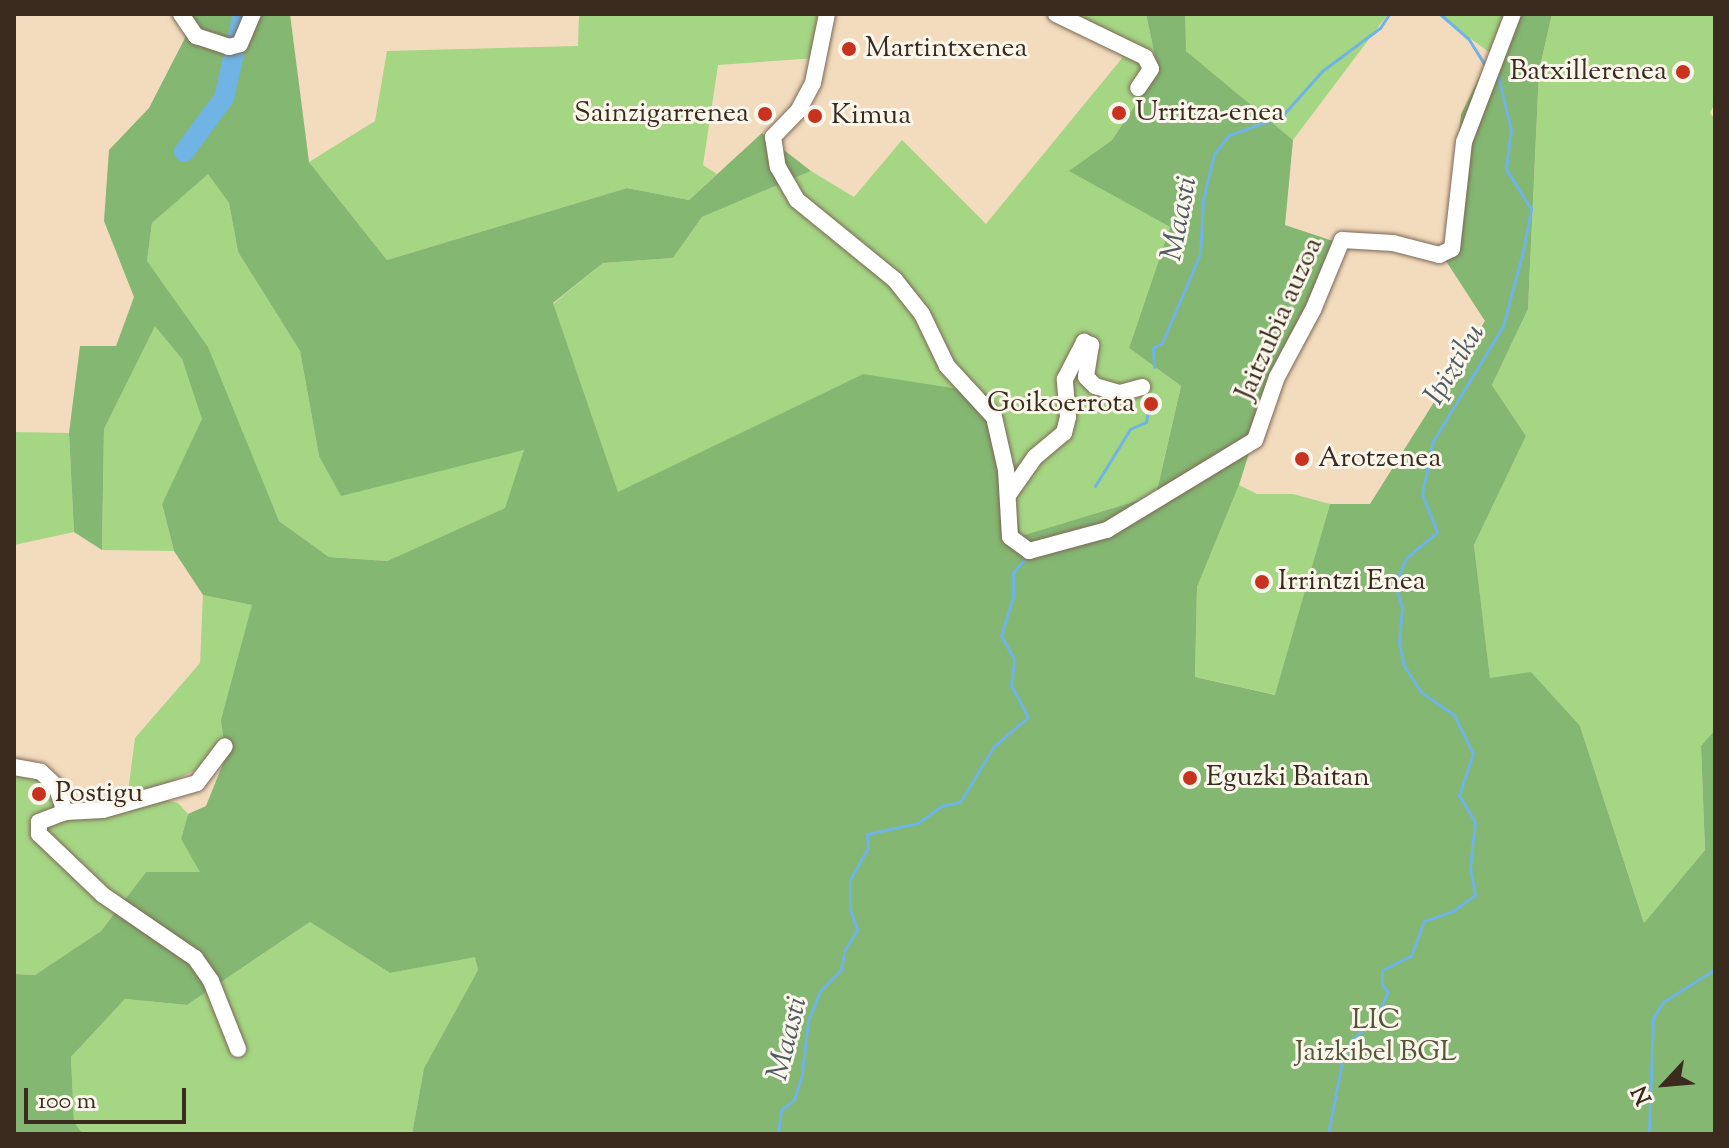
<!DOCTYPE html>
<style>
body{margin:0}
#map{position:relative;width:1729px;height:1148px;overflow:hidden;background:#f3dbbd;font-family:"Sorts Mill Goudy",serif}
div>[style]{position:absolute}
.green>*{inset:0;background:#a5d684}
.forest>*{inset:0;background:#84b772}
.stream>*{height:3px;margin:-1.5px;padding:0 1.5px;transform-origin:1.5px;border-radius:1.5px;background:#70b3e5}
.river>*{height:20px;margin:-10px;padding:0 10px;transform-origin:10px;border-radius:10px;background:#70b3e5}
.roads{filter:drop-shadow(0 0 2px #7b6856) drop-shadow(0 0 2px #7b6856)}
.minor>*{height:16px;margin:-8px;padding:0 8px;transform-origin:8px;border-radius:8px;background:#fff}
.dots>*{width:22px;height:22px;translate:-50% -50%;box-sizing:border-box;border:4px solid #fbf7ec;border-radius:50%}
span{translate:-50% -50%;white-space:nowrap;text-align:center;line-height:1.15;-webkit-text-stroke:6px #fbf7ec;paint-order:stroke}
.poi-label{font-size:28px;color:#3b2a1e}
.left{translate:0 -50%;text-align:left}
.right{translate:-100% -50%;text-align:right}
.street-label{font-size:28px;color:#3b2a1e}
.park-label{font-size:28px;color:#565538}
.water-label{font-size:30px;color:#4e5a64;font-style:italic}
.frame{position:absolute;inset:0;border:16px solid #3b2a1e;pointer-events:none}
.north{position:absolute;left:1625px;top:1044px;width:80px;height:80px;-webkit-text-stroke:6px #fbf7ec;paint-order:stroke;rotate:244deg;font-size:22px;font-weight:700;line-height:32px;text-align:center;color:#3b2a1e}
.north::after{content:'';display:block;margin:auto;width:28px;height:36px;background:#3b2a1e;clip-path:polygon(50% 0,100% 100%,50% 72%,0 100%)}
.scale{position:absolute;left:24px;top:1088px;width:162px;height:36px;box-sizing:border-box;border:4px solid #3b2a1e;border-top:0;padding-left:10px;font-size:24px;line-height:28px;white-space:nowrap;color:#3b2a1e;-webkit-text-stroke:6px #fbf7ec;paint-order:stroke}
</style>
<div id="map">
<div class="green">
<i style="clip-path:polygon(579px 14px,821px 14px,816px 58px,718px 65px,703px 165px,717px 174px,689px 200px,627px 188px,387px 260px,309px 162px,375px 121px,387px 51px,578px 46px)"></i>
<i style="clip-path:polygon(1050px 14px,1146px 14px,1158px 69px,1112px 140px,1070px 171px,1170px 227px,1129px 348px,1181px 386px,1156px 495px,1021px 536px,863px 374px,618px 493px,553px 304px,603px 263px,673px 258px,702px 217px,811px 171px,854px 197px,902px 140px,986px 224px,1123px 57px)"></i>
<i style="clip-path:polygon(1182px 14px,1388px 14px,1293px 140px,1182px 48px)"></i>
<i style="clip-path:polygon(1437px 14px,1511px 14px,1493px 55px)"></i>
<i style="clip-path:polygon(1552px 14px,1715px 14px,1715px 103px,1710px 113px,1715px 119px,1715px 730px,1701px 747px,1705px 850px,1644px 923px,1580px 726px,1490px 679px,1474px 545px,1526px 436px,1492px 385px,1528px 309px,1539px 71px)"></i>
<i style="clip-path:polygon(208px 173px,229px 203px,238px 252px,300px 351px,319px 456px,462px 462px,525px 450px,505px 508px,387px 561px,329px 557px,279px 521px,147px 261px,152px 223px)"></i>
<i style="clip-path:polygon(155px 325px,182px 359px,203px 419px,162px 504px,174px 551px,102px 550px,104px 429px)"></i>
<i style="clip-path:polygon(14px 432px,69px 433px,74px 532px,14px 545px)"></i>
<i style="clip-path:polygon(1239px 485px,1257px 494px,1293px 494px,1330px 504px,1276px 695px,1195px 677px,1197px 587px)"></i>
<i style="clip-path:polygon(203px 595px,252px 605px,226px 756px,157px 788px,161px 799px,178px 803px,188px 814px,181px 839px,201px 872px,146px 872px,101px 931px,35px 975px,14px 974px,14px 765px,47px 765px,74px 804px,127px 800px,135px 738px,200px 663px)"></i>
<i style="clip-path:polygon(310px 922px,390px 973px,475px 956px,478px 970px,424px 1068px,412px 1134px,83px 1134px,74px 1122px,71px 1057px,125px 999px,187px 1005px)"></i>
</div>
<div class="forest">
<i style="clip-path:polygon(evenodd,183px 14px,290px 14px,309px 162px,387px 260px,627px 188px,689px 200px,762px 133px,811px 171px,702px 217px,673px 258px,603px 263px,553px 303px,618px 492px,863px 374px,990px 394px,1021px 536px,1156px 495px,1181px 386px,1129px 348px,1170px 227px,1069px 171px,1112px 140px,1158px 70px,1146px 14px,1185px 14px,1186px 51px,1293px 140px,1285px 225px,1339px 243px,1280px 354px,1239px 485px,1197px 587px,1195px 677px,1275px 695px,1330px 504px,1370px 504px,1485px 321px,1446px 261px,1461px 114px,1511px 14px,1552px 14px,1539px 71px,1528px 309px,1492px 385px,1526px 436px,1474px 545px,1490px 678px,1531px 672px,1580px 726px,1644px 923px,1705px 850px,1701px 746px,1715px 730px,1715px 1134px,412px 1134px,424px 1068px,478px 970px,475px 957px,390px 973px,310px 922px,187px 1005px,125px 999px,71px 1057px,74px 1122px,83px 1134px,14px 1134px,14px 974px,35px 975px,101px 931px,146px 872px,200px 872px,181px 839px,188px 814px,206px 806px,226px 756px,221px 720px,252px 605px,203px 595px,174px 551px,162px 504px,202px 419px,182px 359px,155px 326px,104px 429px,102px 550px,74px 532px,69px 433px,80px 346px,116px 346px,134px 297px,104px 221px,109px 150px,149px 108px,185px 38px,183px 14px,208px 174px,229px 203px,238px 252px,300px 351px,319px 456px,341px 496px,524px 450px,505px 508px,387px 561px,329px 557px,279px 521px,208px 347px,147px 261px,152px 223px,208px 174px)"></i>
</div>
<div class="stream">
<i style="left:1440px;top:14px;width:37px;rotate:41deg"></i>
<i style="left:1468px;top:38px;width:32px;rotate:58deg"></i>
<i style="left:1154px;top:367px;width:19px;rotate:-93deg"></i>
<i style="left:1153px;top:348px;width:10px;rotate:-29deg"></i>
<i style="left:1162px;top:343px;width:97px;rotate:-66.9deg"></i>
<i style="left:1200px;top:254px;width:54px;rotate:-86.8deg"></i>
<i style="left:1203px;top:200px;width:47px;rotate:-76.6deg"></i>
<i style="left:1214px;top:154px;width:24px;rotate:-52deg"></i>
<i style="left:1229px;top:135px;width:56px;rotate:-19.7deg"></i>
<i style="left:1282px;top:116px;width:60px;rotate:-48.4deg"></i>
<i style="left:1322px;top:71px;width:72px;rotate:-36.6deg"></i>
<i style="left:1380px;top:28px;width:17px;rotate:-57deg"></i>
<i style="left:1095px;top:486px;width:67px;rotate:-58.4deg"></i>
<i style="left:1130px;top:429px;width:17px;rotate:-24deg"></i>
<i style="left:1146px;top:422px;width:12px;rotate:-81deg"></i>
<i style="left:844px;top:951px;width:25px;rotate:-58deg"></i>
<i style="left:857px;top:930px;width:23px;rotate:-108deg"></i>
<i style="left:850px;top:908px;width:28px;rotate:-90deg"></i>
<i style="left:850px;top:880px;width:37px;rotate:-61deg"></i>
<i style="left:868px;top:848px;width:14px;rotate:-94deg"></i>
<i style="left:867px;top:834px;width:52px;rotate:-12.2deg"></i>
<i style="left:918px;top:823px;width:29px;rotate:-36deg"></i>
<i style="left:941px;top:806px;width:19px;rotate:-12deg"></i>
<i style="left:960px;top:802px;width:66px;rotate:-58.7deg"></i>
<i style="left:994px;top:746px;width:45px;rotate:-40.5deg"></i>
<i style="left:1028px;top:717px;width:36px;rotate:-118deg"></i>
<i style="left:1011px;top:685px;width:26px;rotate:-83deg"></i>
<i style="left:1014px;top:659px;width:26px;rotate:-119deg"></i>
<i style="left:1001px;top:636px;width:41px;rotate:-72.9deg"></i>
<i style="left:1013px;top:597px;width:24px;rotate:-90deg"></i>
<i style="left:1013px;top:573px;width:22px;rotate:-51deg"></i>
<i style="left:1378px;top:1013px;width:23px;rotate:-65deg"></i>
<i style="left:1388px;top:992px;width:9px;rotate:-131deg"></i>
<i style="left:1382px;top:985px;width:15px;rotate:-90deg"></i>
<i style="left:1382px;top:970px;width:32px;rotate:-26deg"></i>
<i style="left:1411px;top:956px;width:37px;rotate:-70deg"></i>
<i style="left:1424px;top:921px;width:31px;rotate:-19deg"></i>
<i style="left:1453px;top:911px;width:27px;rotate:-36deg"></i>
<i style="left:1475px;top:895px;width:28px;rotate:-100deg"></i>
<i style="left:1470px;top:867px;width:45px;rotate:-83.7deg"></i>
<i style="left:1475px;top:822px;width:31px;rotate:-121deg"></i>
<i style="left:1459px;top:795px;width:43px;rotate:-71.1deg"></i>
<i style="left:1473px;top:754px;width:43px;rotate:-116deg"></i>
<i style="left:1454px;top:715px;width:40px;rotate:-145.1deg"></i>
<i style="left:1421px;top:692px;width:31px;rotate:-123deg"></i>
<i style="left:1404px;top:666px;width:25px;rotate:-102deg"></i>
<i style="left:1399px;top:642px;width:34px;rotate:-85deg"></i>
<i style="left:1402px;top:608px;width:26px;rotate:-106deg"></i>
<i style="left:1395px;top:583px;width:27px;rotate:-66deg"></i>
<i style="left:1406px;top:558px;width:40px;rotate:-40deg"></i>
<i style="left:1437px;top:532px;width:41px;rotate:-111.5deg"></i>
<i style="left:1422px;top:494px;width:54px;rotate:-78.3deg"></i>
<i style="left:1433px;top:441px;width:135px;rotate:-58.7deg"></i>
<i style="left:1503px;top:326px;width:78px;rotate:-75.1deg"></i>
<i style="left:1523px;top:251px;width:43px;rotate:-79.2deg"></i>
<i style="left:1531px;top:209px;width:47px;rotate:-122deg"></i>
<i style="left:1506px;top:169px;width:39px;rotate:-83deg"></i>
<i style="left:1511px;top:130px;width:56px;rotate:-103.5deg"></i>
<i style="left:1649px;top:1132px;width:114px;rotate:-88deg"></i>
<i style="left:1653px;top:1018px;width:19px;rotate:-58deg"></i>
<i style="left:1663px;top:1002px;width:62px;rotate:-32.4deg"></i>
<i style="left:778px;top:1134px;width:24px;rotate:-83deg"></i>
<i style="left:781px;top:1110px;width:16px;rotate:-38deg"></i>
<i style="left:794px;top:1100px;width:28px;rotate:-73deg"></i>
<i style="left:802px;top:1073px;width:52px;rotate:-83.4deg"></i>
<i style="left:808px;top:1021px;width:32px;rotate:-68deg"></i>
<i style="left:820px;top:991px;width:30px;rotate:-46deg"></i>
<i style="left:841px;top:969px;width:15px;rotate:-79deg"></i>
<i style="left:1328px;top:1134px;width:73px;rotate:-79deg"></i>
<i style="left:1342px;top:1062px;width:24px;rotate:-66deg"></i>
<i style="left:1352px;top:1040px;width:35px;rotate:-44deg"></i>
</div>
<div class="river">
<i style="left:184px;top:152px;width:67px;rotate:-53.5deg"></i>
<i style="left:224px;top:98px;width:86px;rotate:-77.3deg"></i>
</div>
<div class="roads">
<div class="minor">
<i style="left:181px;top:14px;width:27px;rotate:56deg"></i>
<i style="left:196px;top:36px;width:35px;rotate:18deg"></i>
<i style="left:229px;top:47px;width:11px;rotate:-15deg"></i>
<i style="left:240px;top:44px;width:33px;rotate:-67deg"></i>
<i style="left:827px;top:14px;width:70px;rotate:101.5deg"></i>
<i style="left:813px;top:83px;width:32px;rotate:118deg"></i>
<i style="left:798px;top:111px;width:36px;rotate:134deg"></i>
<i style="left:773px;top:137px;width:30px;rotate:81deg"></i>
<i style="left:778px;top:167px;width:38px;rotate:60deg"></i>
<i style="left:797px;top:200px;width:127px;rotate:39.2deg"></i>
<i style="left:895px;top:280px;width:43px;rotate:51.5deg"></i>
<i style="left:922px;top:314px;width:58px;rotate:64.3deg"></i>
<i style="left:947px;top:366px;width:69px;rotate:47.3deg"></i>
<i style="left:994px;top:417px;width:54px;rotate:77.2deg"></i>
<i style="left:1006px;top:470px;width:67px;rotate:86.6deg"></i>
<i style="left:1010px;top:537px;width:24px;rotate:36deg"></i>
<i style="left:1029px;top:551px;width:81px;rotate:-15.1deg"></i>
<i style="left:1107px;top:530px;width:173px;rotate:-31.3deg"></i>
<i style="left:1255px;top:440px;width:67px;rotate:-70.8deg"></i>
<i style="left:1277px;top:377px;width:76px;rotate:-61.8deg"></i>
<i style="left:1313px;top:310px;width:76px;rotate:-67.5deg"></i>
<i style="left:1342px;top:240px;width:51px;rotate:3.4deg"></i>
<i style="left:1393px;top:243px;width:48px;rotate:14.6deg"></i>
<i style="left:1439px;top:255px;width:14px;rotate:-25deg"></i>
<i style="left:1452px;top:249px;width:108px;rotate:-83.6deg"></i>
<i style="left:1464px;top:142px;width:137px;rotate:-69.1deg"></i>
<i style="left:1056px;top:14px;width:99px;rotate:25.8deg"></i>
<i style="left:1145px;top:57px;width:13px;rotate:63deg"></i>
<i style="left:1151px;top:69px;width:23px;rotate:124deg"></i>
<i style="left:1009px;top:494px;width:45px;rotate:-54.9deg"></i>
<i style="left:1035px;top:457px;width:38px;rotate:-40deg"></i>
<i style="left:1064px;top:433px;width:16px;rotate:-76deg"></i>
<i style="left:1068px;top:417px;width:38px;rotate:-95deg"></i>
<i style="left:1065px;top:379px;width:42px;rotate:-62.8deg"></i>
<i style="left:1084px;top:342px;width:8px;rotate:23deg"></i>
<i style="left:1091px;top:345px;width:32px;rotate:99deg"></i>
<i style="left:1086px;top:377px;width:13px;rotate:45deg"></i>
<i style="left:1095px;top:386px;width:26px;rotate:16deg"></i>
<i style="left:1120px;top:393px;width:23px;rotate:-15deg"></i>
<i style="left:14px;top:767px;width:27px;rotate:10deg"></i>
<i style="left:41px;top:772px;width:21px;rotate:43deg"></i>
<i style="left:56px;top:786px;width:28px;rotate:71deg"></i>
<i style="left:65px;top:812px;width:38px;rotate:-3deg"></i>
<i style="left:103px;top:810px;width:98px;rotate:-16deg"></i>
<i style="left:197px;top:783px;width:46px;rotate:-52.9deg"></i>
<i style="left:65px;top:812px;width:28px;rotate:159deg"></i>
<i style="left:39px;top:822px;width:12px;rotate:90deg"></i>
<i style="left:39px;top:834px;width:88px;rotate:43.6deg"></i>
<i style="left:103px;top:895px;width:112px;rotate:34.4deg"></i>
<i style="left:195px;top:958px;width:28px;rotate:55deg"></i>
<i style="left:211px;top:981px;width:73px;rotate:68.3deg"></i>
</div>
</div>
<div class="dots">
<i style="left:849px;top:49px;background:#c8321e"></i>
<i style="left:1683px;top:72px;background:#c8321e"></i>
<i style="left:1119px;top:113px;background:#c8321e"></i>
<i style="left:765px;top:114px;background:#c8321e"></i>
<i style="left:815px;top:116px;background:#c8321e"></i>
<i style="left:1151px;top:404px;background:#c8321e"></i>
<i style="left:1302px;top:459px;background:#c8321e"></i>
<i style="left:1262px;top:582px;background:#c8321e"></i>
<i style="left:1190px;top:778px;background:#c8321e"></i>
<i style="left:39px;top:794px;background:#c8321e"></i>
</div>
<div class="poi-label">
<span class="left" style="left:865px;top:49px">Martintxenea</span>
<span class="right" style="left:1667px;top:72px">Batxillerenea</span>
<span class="left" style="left:1135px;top:113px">Urritza-enea</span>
<span class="right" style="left:749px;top:114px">Sainzigarrenea</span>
<span class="left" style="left:831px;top:116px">Kimua</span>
<span class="right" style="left:1135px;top:404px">Goikoerrota</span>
<span class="left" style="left:1318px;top:459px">Arotzenea</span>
<span class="left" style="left:1278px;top:582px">Irrintzi Enea</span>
<span class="left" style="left:1206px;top:778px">Eguzki Baitan</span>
<span class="left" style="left:55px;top:794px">Postigu</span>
</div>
<div class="street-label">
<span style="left:1280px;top:319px;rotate:-66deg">Jaitzubia auzoa</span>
</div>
<div class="park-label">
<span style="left:1376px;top:1037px">LIC<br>Jaizkibel BGL</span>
</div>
<div class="water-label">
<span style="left:1181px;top:219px;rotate:-79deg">Maasti</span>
<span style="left:1456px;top:365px;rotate:-59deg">Ipiztiku</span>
<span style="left:789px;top:1039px;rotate:-76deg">Maasti</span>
</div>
<div class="frame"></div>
<div class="north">N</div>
<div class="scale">100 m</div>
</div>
